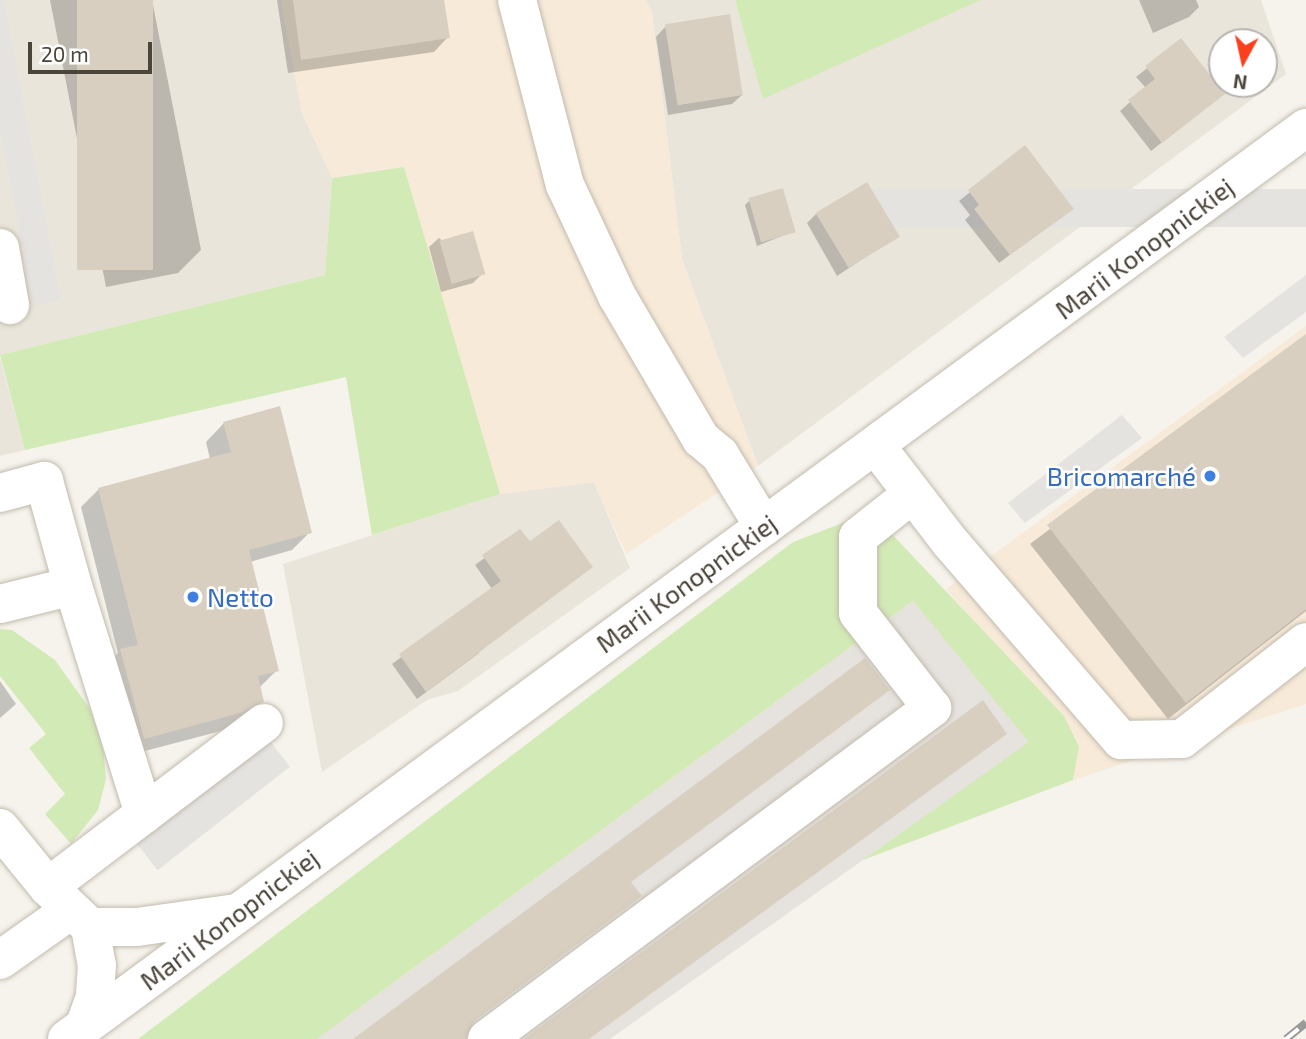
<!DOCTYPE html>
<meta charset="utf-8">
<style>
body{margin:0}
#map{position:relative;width:1306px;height:1039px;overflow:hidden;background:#f6f3ec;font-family:"Exo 2",sans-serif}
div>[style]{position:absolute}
.residential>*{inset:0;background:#eae5da}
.commercial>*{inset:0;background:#f7ead8}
.industrial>*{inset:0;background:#e6e2dd}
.green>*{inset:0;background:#d2eab5}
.parking>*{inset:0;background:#e5e3e0;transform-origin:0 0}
.shadow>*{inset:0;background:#0003}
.building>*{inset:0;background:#d8cfc1;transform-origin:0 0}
.roads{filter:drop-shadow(0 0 2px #c2bbae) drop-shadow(0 0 2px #c2bbae)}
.minor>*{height:38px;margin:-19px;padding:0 19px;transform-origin:19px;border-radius:19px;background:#fff}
.rail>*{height:8px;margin-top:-4px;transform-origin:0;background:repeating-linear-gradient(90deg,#fff 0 16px,#9a9a9a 0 32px);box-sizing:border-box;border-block:2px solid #9a9a9a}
.dots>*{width:19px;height:19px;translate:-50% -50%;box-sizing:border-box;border:4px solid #fff;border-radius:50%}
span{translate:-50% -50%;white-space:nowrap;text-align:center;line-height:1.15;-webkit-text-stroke:5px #fff;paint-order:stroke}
.street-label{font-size:26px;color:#4b4439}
.shop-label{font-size:26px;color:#366cbe}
.right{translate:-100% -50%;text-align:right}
.left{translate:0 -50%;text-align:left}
.north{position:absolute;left:1208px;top:28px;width:70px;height:70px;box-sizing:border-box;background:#fff;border:2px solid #b7b4b0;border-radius:50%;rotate:188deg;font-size:19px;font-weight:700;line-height:28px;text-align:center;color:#4b4439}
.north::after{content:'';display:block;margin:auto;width:24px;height:32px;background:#fc3f1d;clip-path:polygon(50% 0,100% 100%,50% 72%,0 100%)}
.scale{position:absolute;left:28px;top:42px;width:124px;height:32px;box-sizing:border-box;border:4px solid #4b4439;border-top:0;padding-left:9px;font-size:21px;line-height:24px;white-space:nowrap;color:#4b4439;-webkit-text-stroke:5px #fff;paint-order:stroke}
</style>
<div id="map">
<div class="residential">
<i style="clip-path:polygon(0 0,281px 0,302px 113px,332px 178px,325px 275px,0 355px)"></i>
<i style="clip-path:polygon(evenodd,646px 0,735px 0,764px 98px,981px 0,1261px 0,1286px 74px,758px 466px,682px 259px,652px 13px,646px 0,1222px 42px,1264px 42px,1264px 84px,1222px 84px,1222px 42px)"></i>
<i style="clip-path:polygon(0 358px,25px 450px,0 456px)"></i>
<i style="clip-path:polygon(594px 482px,630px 568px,458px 691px,427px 700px,322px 772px,283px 564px,500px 494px)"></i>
</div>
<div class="commercial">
<i style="clip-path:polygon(281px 0,646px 0,652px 13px,682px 259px,758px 466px,626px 554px,594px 482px,500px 494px,404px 167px,332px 178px,302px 113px)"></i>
<i style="clip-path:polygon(1306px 326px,1306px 704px,1073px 780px,1079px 747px,946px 589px)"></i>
</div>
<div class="industrial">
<i style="clip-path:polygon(913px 601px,1030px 742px,610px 1039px,317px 1039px)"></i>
</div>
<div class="green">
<i style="clip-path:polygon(735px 0,981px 0,763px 99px)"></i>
<i style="clip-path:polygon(404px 167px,500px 494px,372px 535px,346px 377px,25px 450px,0 355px,325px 275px,332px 178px)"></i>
<i style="clip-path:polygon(871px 512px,1064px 716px,1079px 747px,1073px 780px,863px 860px,1029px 742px,913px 601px,317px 1039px,138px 1039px,793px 542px)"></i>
<i style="clip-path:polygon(0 629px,12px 630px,55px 660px,90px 709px,103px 747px,106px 779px,98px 810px,71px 844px,45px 814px,65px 794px,29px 748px,46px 734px,0 676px)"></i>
</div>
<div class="parking">
<i style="clip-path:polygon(0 0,4px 0,61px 300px,33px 306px,0 129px)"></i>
<i style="left:1306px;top:189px;width:38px;height:436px;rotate:90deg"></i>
<i style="clip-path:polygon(1306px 275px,1306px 312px,1243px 358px,1224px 337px)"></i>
<i style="clip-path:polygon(1122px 415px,1142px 438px,1025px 523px,1008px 503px)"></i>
<i style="left:266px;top:736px;width:39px;height:168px;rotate:52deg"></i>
</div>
<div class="shadow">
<i style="clip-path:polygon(50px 0,152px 0,201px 250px,178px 273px,106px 287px)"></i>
<i style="clip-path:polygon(277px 0,443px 0,448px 37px,434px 52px,288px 73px)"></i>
<i style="clip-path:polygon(1139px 0,1196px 0,1199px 7px,1189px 17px,1153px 33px)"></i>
<i style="clip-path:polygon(665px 27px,742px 95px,732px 104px,668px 115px,656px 37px)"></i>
<i style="clip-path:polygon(1181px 41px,1223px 94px,1151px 151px,1120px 111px,1146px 88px,1136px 77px)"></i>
<i style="clip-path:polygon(1025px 148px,1071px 209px,999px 263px,965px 220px,970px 215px,959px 201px)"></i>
<i style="clip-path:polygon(750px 200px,794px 231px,757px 246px,745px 205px)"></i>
<i style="clip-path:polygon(816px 214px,897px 236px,837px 276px,807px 223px)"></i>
<i style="clip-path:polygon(439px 238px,483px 273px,473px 283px,441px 292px,429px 247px)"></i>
<i style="clip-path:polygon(1306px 335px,1306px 611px,1168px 719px,1030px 544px)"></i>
<i style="clip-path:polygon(224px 423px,310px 532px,292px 550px,250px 562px,277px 670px,259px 688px,262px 701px,244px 719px,221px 731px,126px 756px,102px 669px,118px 653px,81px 507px,99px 489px,210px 459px,206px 442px)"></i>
<i style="clip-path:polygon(520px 532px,479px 653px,417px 699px,392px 664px,492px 589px,475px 565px)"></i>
<i style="clip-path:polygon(0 681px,16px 704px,0 718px)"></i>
</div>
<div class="building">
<i style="left:77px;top:0;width:76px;height:270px"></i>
<i style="clip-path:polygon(293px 0,444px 0,450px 38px,301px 60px)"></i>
<i style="left:730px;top:14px;width:82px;height:66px;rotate:81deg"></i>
<i style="clip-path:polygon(1181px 38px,1225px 94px,1162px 143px,1128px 100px,1155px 79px,1145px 66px)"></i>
<i style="clip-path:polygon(1025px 145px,1074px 209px,1010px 255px,974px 209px,979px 205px,968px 190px)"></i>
<i style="left:867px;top:182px;width:64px;height:60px;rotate:59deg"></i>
<i style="left:783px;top:188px;width:46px;height:36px;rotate:74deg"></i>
<i style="left:473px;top:231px;width:45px;height:35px;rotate:74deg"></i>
<i style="clip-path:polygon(1306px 334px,1306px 609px,1186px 703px,1047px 525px)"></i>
<i style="clip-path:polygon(280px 406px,312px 533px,249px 550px,279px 671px,258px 676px,264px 702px,240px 713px,144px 739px,120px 649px,138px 645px,98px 488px,231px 452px,223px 422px)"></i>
<i style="clip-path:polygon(559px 520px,593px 567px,426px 692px,399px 654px,501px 581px,482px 555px,520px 529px,530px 541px)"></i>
<i style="clip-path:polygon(865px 658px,890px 690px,631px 882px,642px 896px,474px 1021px,466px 1039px,353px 1039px)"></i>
<i style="clip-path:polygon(983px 700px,1007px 734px,589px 1039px,524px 1039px)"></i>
</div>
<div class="roads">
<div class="minor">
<i style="left:517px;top:0;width:191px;rotate:75.5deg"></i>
<i style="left:565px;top:185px;width:123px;rotate:64.9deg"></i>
<i style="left:617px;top:296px;width:166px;rotate:59.6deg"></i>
<i style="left:701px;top:439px;width:25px;rotate:40deg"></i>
<i style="left:720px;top:455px;width:84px;rotate:58.6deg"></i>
<i style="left:0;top:248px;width:58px;rotate:80deg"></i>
<i style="left:876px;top:446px;width:121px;rotate:52.4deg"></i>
<i style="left:950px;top:542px;width:262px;rotate:49.2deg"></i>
<i style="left:1121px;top:740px;width:61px;rotate:-0.9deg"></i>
<i style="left:1182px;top:739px;width:157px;rotate:-38deg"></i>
<i style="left:0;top:493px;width:46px;rotate:-15.3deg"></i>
<i style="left:44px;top:481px;width:109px;rotate:74.6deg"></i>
<i style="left:0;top:604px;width:75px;rotate:-13.9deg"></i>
<i style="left:73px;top:586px;width:239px;rotate:72.7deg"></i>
<i style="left:0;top:828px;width:76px;rotate:50.9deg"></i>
<i style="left:48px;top:887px;width:58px;rotate:43.6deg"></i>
<i style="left:90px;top:927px;width:39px;rotate:80deg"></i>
<i style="left:97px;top:965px;width:32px;rotate:94deg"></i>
<i style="left:95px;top:997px;width:32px;rotate:110deg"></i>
<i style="left:48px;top:887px;width:271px;rotate:-37.2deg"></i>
<i style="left:90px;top:927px;width:47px"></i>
<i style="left:137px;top:927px;width:100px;rotate:-8deg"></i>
<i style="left:0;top:960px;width:87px;rotate:-35.2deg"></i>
<i style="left:67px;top:1039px;width:1538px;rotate:-36.33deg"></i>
<i style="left:487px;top:1039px;width:555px;rotate:-36.64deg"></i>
<i style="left:932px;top:708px;width:120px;rotate:-127.9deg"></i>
<i style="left:858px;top:613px;width:76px;rotate:-90deg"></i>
<i style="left:858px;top:537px;width:68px;rotate:-38.4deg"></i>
</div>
</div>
<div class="rail">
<i style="left:1286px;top:1039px;width:26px;rotate:-39deg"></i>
</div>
<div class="dots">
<i style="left:1210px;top:476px;background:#3f7fe0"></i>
<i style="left:193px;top:597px;background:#3f7fe0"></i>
</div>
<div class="street-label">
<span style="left:1144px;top:248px;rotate:-37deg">Marii Konopnickiej</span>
<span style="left:686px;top:583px;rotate:-36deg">Marii Konopnickiej</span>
<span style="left:229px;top:919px;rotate:-37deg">Marii Konopnickiej</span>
</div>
<div class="shop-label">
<span class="right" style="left:1196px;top:476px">Bricomarché</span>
<span class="left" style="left:207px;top:597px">Netto</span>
</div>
<div class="north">N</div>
<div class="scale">20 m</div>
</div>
